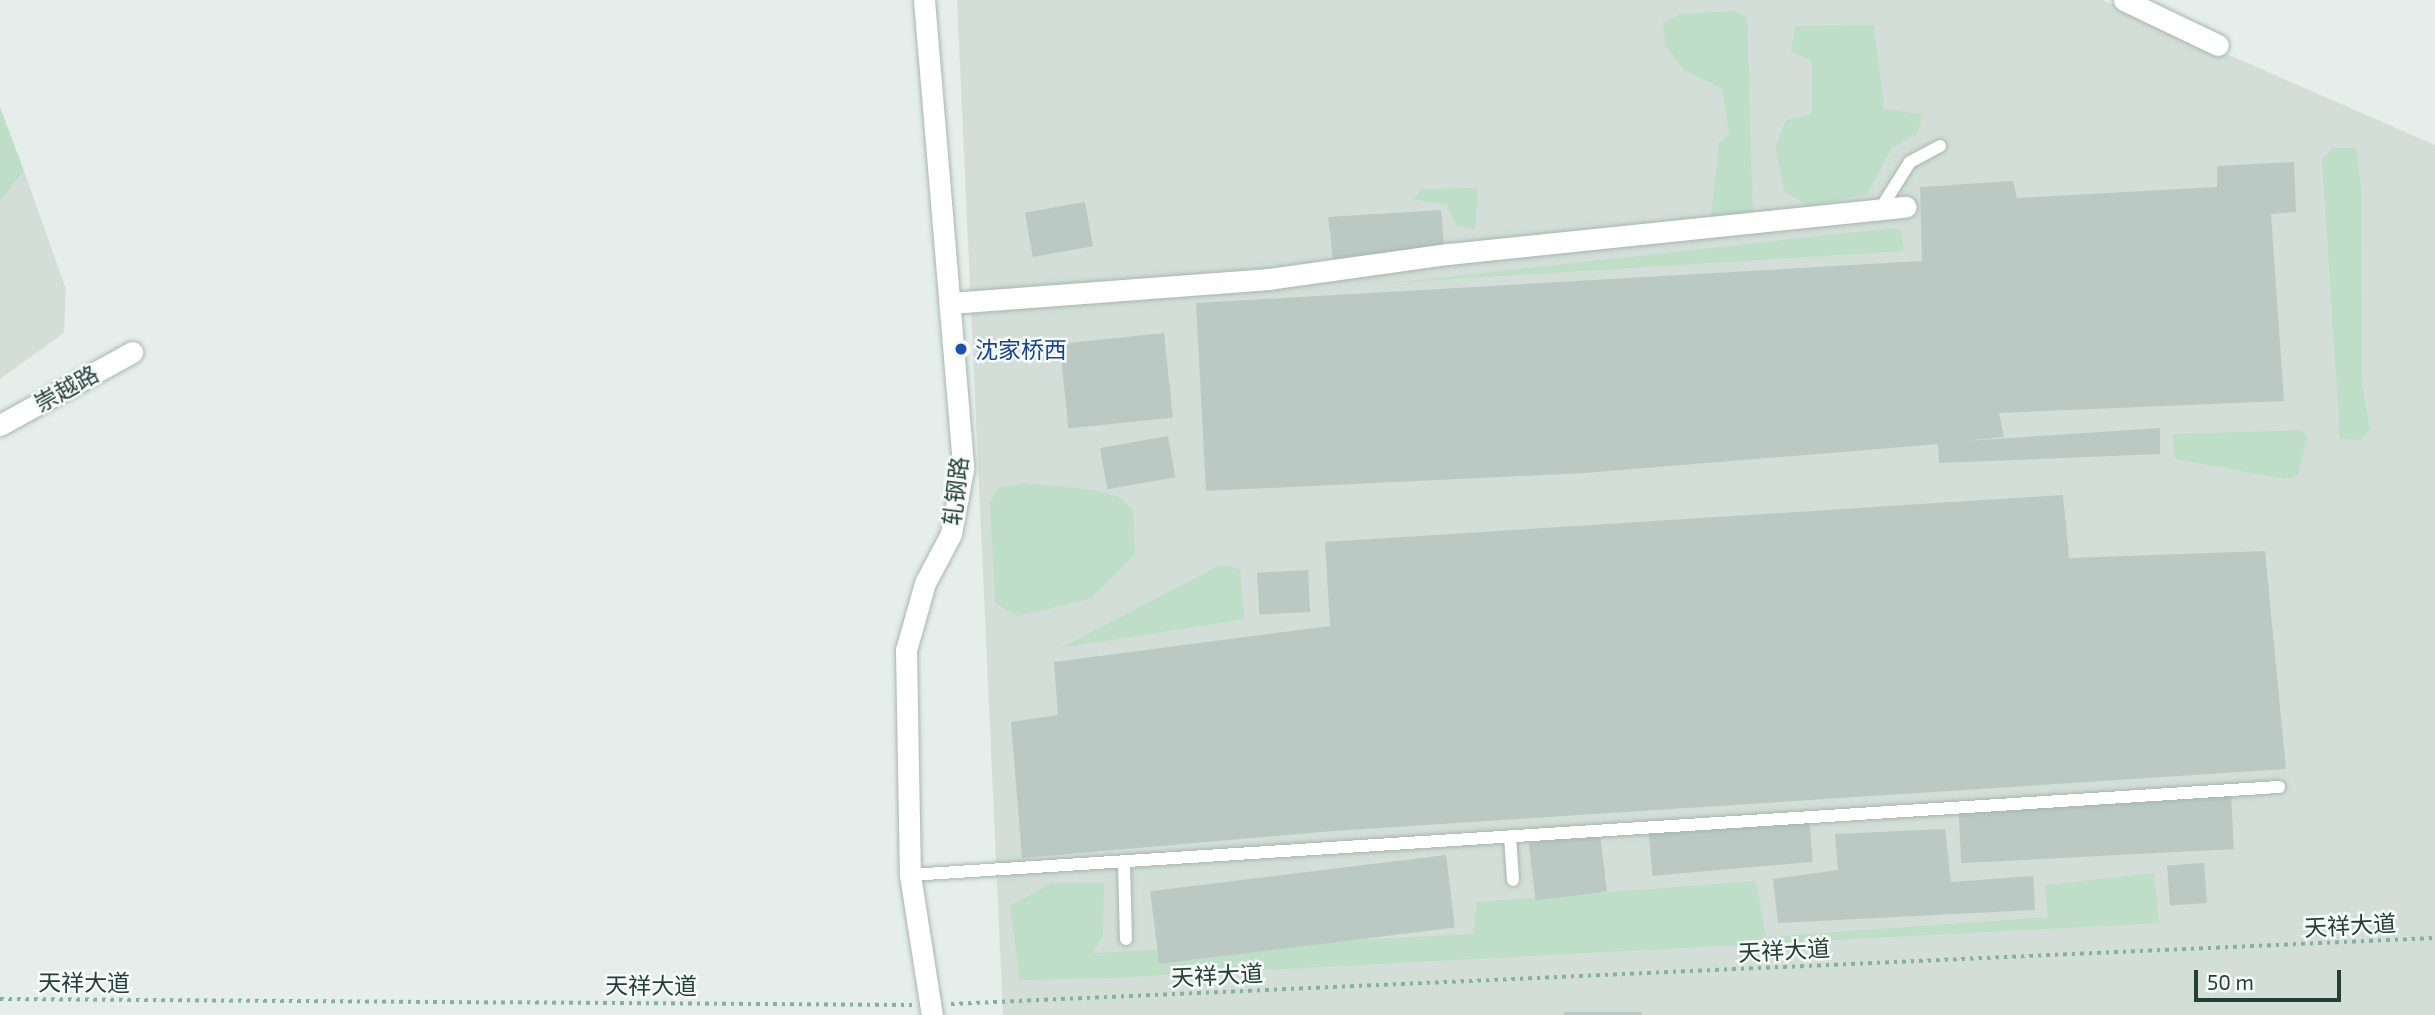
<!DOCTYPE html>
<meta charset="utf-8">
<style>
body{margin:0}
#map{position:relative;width:2435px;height:1015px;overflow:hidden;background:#e5eeea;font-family:"Exo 2","Noto Sans SC",sans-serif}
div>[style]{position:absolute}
.built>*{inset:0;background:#d3ded9}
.green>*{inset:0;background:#bfdec7}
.building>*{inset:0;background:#bac9c3;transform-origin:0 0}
.path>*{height:3.5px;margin-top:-1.75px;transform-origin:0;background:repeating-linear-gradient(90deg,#86b0a3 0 3.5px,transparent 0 8.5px)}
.roads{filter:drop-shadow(0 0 2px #a7b6b1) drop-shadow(0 0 2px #a7b6b1)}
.lane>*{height:12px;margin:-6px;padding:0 6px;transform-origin:6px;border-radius:6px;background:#fff}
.street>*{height:21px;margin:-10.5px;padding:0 10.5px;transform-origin:10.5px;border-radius:10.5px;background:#fff}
.secondary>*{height:21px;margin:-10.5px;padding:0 10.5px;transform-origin:10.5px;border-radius:10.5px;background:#fff}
.dots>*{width:19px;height:19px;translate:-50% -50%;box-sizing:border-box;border:4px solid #f6faf8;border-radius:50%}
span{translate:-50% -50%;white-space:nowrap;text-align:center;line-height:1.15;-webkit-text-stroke:5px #f6faf8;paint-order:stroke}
.transit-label{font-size:23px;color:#164399}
.left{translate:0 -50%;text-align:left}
.street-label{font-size:23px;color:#243f38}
.scale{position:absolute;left:2194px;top:970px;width:147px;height:32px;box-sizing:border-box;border:4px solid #243f38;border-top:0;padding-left:9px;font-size:21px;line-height:24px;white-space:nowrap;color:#243f38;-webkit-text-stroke:5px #f6faf8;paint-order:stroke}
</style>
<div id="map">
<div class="built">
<i style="clip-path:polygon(957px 0,2103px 0,2435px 145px,2435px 1015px,1003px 1015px)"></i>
<i style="clip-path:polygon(24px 171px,66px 289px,64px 333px,0 379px,0 201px)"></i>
</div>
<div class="green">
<i style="clip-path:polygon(1735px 11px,1747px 18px,1753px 213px,1711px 216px,1719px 143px,1729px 135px,1722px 88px,1685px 71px,1665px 45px,1663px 23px,1680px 14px)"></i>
<i style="clip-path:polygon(1874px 25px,1884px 109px,1922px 114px,1918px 133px,1892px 148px,1867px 194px,1809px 206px,1785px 192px,1775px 148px,1785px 121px,1812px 113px,1812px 60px,1791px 52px,1795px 26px)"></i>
<i style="clip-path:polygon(0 107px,24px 171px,0 201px)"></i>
<i style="clip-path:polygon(2332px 148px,2356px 148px,2361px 188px,2362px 385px,2370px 429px,2361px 440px,2340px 439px,2322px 159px)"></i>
<i style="clip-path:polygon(1478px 188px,1475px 229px,1456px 225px,1447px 205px,1413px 199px,1422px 189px)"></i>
<i style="clip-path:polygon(1893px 228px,1901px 230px,1904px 251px,1391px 283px)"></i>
<i style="clip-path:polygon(2300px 430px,2307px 436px,2298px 475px,2285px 479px,2175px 459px,2172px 434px)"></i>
<i style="clip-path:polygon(1023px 483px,1095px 490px,1119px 497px,1133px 510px,1135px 554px,1090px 599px,1017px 616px,995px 603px,990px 503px,998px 488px)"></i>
<i style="clip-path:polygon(1220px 565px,1240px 569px,1244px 619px,1061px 648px)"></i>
<i style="clip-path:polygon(2154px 873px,2159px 923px,1111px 978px,1020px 980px,1010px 906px,1051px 883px,1104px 883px,1103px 936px,1093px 953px,1473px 934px,1477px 902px,1756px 881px,1766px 937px,2048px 917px,2045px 885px)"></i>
</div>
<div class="building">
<i style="clip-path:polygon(2294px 162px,2296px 212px,2271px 214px,2284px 401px,1999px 413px,2004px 437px,1965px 441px,2160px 428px,2160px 454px,1939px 463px,1938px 444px,1585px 473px,1206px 491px,1196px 303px,1922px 261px,1920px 187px,2013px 181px,2017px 198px,2217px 187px,2217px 166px)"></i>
<i style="left:1085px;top:202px;width:45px;height:61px;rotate:80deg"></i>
<i style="clip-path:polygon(1441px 210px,1444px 246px,1333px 259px,1328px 217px)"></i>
<i style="left:1164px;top:333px;width:85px;height:105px;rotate:84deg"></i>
<i style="left:1168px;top:436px;width:42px;height:69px;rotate:80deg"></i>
<i style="clip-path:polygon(2063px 495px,2069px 558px,2265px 551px,2286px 769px,1333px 831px,1022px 858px,1011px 722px,1058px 715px,1054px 662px,1330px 626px,1325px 542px)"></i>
<i style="left:1308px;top:570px;width:42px;height:51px;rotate:87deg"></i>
<i style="left:2231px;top:794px;width:55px;height:273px;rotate:87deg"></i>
<i style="left:1809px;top:818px;width:44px;height:161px;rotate:85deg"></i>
<i style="clip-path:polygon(1945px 829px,1951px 882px,2033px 876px,2035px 910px,1778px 923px,1773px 879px,1838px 870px,1835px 834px)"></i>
<i style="left:1600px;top:834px;width:58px;height:72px;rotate:83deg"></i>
<i style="left:1446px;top:855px;width:73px;height:298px;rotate:83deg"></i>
<i style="left:2204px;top:863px;width:40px;height:37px;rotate:86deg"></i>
<i style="left:1564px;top:1012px;width:78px;height:3px"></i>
</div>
<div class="path">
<i style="left:0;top:999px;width:912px;rotate:0.38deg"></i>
<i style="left:951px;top:1004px;width:1485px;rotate:-2.55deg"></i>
</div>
<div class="roads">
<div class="lane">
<i style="left:1881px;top:208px;width:54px;rotate:-57.8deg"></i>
<i style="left:1910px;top:162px;width:34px;rotate:-28deg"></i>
<i style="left:1510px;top:836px;width:44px;rotate:86.1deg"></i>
<i style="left:1124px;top:864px;width:75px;rotate:88.5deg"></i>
<i style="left:910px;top:875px;width:1372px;rotate:-3.68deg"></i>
</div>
<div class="street">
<i style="left:2124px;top:0;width:104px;rotate:25.6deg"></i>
<i style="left:951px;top:303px;width:319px;rotate:-4.3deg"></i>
<i style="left:1269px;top:279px;width:181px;rotate:-8deg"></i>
<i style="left:1448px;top:254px;width:460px;rotate:-5.9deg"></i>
</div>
<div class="secondary">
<i style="left:924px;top:0;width:471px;rotate:85.2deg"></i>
<i style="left:963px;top:469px;width:66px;rotate:100.5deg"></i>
<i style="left:951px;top:534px;width:55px;rotate:118deg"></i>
<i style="left:925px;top:583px;width:70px;rotate:105.8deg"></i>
<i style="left:906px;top:650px;width:225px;rotate:89deg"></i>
<i style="left:910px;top:875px;width:142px;rotate:81.1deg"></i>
<i style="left:0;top:425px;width:151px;rotate:-28.9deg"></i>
</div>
</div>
<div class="dots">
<i style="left:961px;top:349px;background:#1a4fb4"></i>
</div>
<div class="transit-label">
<span class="left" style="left:975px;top:349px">沈家桥西</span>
</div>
<div class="street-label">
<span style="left:66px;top:388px;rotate:-29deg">崇越路</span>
<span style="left:955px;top:491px;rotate:-83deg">轧钢路</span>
<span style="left:2350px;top:925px;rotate:-3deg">天祥大道</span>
<span style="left:1784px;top:950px;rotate:-3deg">天祥大道</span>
<span style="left:1217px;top:975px;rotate:-3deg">天祥大道</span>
<span style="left:84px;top:982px">天祥大道</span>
<span style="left:651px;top:985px">天祥大道</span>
</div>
<div class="scale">50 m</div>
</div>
